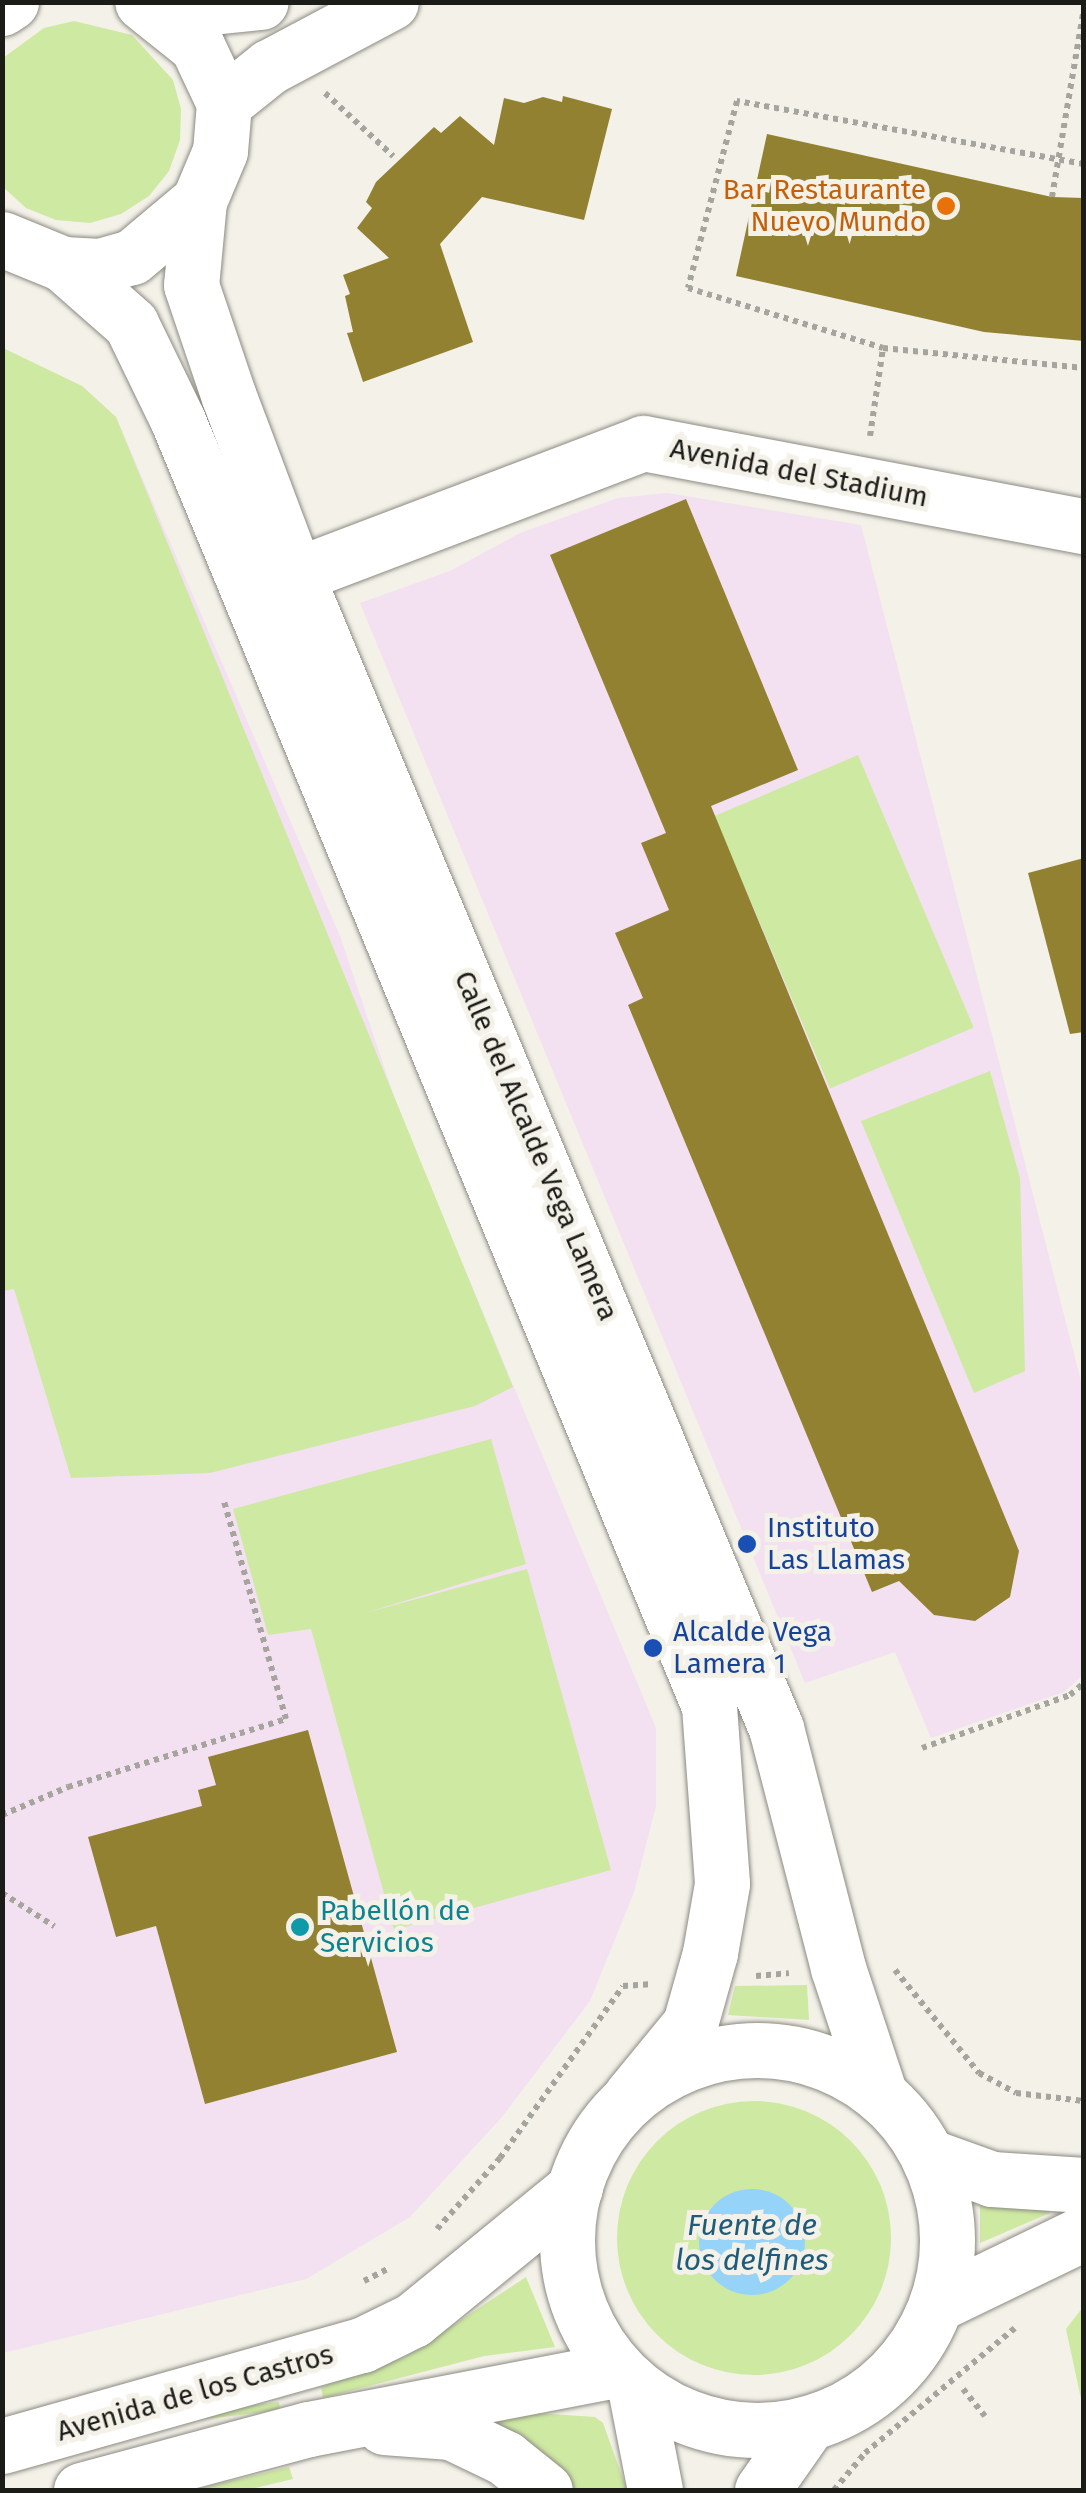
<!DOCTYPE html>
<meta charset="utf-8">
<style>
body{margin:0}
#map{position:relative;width:1086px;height:2493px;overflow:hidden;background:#f3f1e8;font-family:"Fira Sans",sans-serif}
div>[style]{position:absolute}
.education>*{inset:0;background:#f3e1f2}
.green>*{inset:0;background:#cee9a2;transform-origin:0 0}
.round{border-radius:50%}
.water>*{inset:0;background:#96d3f8}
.building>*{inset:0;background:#928131}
.path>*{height:6px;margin-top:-3px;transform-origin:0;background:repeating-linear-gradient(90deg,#a5a49d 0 5px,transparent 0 10px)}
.roads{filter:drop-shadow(0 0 2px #8c8a82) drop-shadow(0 0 2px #8c8a82)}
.minor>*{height:55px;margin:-27.5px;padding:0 27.5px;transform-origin:27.5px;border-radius:27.5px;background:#fff}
.major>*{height:55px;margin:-27.5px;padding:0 27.5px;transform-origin:27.5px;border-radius:27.5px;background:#fff}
.major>.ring{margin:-27.5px;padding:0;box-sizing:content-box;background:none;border:55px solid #fff;border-radius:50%}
.dots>*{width:28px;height:28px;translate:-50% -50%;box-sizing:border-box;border:5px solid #f3f1e8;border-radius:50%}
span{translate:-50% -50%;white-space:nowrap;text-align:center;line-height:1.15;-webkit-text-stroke:10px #f3f1e8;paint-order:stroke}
.food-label{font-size:28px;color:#c56008}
.right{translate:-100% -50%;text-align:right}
.street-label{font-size:28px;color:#1b1b18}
.transit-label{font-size:28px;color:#164399}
.left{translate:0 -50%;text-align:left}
.culture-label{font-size:28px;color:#0d838f}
.water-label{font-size:30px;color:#1f5b7a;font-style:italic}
.frame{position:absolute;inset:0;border:5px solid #1b1b18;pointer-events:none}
</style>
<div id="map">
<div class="education">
<i style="clip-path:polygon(2px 348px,82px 386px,116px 417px,340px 936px,399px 1111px,656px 1728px,656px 1806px,634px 1892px,590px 2001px,502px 2117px,410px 2217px,306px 2279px,3px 2353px)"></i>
<i style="clip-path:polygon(667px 493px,861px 525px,1083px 1389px,1083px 1675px,1064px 1692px,931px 1738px,895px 1652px,805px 1683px,360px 603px,450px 571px,520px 533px,618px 498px)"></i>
</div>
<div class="green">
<i style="clip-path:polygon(74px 21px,132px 35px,173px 80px,181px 109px,180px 140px,169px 171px,149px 196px,121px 214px,90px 223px,56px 220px,26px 208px,3px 187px,3px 58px,44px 28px)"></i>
<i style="clip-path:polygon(3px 348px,82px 386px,116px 417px,513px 1387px,475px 1406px,210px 1473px,71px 1478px,14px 1289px,3px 1291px)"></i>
<i style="left:858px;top:755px;width:296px;height:156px;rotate:67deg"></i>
<i style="clip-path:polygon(990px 1071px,1020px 1178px,1025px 1371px,974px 1393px,861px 1121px)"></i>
<i style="clip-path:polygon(491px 1439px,526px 1564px,365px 1613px,527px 1569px,611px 1870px,394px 1930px,311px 1629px,268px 1635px,233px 1509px)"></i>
<i style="clip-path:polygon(807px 1985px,809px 2020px,728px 2015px,735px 1986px)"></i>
<i class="round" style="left:617px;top:2101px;width:274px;height:274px"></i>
<i style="clip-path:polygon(980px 2204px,1048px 2209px,1050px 2213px,980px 2243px)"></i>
<i style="clip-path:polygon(526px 2277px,555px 2347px,484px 2356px,323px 2398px,321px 2387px,405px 2357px)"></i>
<i style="clip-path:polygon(1083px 2307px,1083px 2408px,1066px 2329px)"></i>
<i style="left:279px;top:2402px;width:8px;height:285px;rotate:83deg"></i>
<i style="clip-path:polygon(536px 2413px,595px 2417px,603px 2423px,627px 2490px,569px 2490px,488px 2429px,489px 2415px)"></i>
<i style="clip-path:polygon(289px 2467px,293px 2479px,246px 2490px,193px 2490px)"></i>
</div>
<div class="water">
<i class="round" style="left:699px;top:2189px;width:106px;height:106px"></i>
</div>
<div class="building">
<i style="clip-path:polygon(563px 96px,612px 109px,584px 220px,482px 197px,440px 244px,473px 342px,363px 382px,347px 333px,353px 332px,345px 296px,350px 294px,343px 275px,389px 258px,357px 228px,372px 208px,366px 202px,376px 182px,434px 127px,441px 133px,460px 116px,494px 145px,504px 98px,524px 103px,543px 97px,562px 102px)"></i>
<i style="clip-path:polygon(767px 134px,1052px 197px,1084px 198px,1084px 341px,984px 332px,736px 276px)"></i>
<i style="clip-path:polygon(686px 499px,798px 770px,711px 806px,1019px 1551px,1010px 1597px,975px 1621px,934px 1615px,899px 1581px,872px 1592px,628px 1005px,643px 998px,615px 933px,669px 910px,641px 843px,666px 833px,550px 555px)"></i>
<i style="clip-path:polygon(1084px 858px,1084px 1032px,1070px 1034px,1028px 873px)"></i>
<i style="clip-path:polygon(308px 1730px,397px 2052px,205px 2104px,156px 1926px,116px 1937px,88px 1837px,202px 1806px,198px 1790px,216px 1785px,208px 1757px)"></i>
</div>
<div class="path">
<i style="left:325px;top:93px;width:93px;rotate:42.8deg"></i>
<i style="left:1084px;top:164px;width:353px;rotate:-169.7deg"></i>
<i style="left:737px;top:101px;width:193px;rotate:104.7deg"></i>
<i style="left:688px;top:288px;width:204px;rotate:17.1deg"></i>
<i style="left:883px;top:348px;width:202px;rotate:5.7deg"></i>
<i style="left:1052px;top:197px;width:192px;rotate:-80.4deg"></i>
<i style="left:870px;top:436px;width:89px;rotate:-81.6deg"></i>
<i style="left:922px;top:1748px;width:157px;rotate:-19.7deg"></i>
<i style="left:1070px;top:1695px;width:18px;rotate:-41deg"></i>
<i style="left:2px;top:1815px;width:72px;rotate:-23deg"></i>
<i style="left:68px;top:1787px;width:228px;rotate:-17.3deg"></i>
<i style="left:286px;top:1719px;width:226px;rotate:-105.9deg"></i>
<i style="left:2px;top:1893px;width:62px;rotate:32.4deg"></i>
<i style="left:895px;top:1970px;width:133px;rotate:50.8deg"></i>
<i style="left:979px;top:2073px;width:42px;rotate:28.4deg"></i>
<i style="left:1016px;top:2093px;width:68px;rotate:6.7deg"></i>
<i style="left:756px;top:1976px;width:33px;rotate:-5deg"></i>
<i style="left:437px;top:2229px;width:95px;rotate:-48.4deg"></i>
<i style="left:500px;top:2158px;width:211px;rotate:-54.4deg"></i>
<i style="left:623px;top:1986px;width:26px;rotate:-4deg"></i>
<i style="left:364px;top:2281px;width:28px;rotate:-27deg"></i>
<i style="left:963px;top:2389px;width:35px;rotate:51deg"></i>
<i style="left:834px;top:2490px;width:48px;rotate:-50deg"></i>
<i style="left:865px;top:2453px;width:195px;rotate:-39.8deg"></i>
</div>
<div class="roads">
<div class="minor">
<i style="left:296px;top:575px;width:371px;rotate:-20.8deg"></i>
<i style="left:643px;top:443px;width:449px;rotate:10.7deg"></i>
</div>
<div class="major">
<i style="left:148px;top:6px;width:35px;rotate:7deg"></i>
<i style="left:183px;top:10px;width:78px;rotate:-5.9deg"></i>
<i style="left:2px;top:8px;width:11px;rotate:-34deg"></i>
<i style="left:224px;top:103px;width:58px;rotate:-38.7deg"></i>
<i style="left:269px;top:67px;width:138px;rotate:-28deg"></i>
<i style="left:199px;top:201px;width:84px;rotate:95.4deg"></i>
<i style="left:191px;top:285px;width:118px;rotate:71.3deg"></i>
<i style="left:229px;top:397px;width:190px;rotate:69.4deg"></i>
<i style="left:296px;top:575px;width:1249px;rotate:67.4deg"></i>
<i style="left:776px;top:1728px;width:248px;rotate:75.5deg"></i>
<i style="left:838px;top:1968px;width:134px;rotate:71.7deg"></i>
<i style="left:2px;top:239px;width:66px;rotate:22.3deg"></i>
<i style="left:63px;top:264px;width:37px;rotate:3deg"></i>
<i style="left:100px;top:266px;width:33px;rotate:-16deg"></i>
<i style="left:132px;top:257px;width:87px;rotate:-39.9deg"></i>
<i style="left:199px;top:201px;width:54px;rotate:-67.2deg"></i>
<i style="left:220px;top:151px;width:48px;rotate:-85.2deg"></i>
<i style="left:224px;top:103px;width:63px;rotate:-115.3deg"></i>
<i style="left:197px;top:46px;width:70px;rotate:-141.3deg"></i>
<i style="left:63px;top:264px;width:91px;rotate:41.4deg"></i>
<i style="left:131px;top:324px;width:108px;rotate:64.1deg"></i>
<i style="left:178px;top:421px;width:1390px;rotate:67.55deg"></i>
<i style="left:709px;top:1706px;width:178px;rotate:85.8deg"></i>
<i style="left:722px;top:1884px;width:70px;rotate:99.9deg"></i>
<i style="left:710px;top:1953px;width:74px;rotate:105.7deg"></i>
<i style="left:690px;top:2024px;width:94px;rotate:129.4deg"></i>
<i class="ring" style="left:567px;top:2050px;width:325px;height:325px"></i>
<i style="left:934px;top:2158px;width:62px;rotate:19.9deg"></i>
<i style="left:992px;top:2179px;width:92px;rotate:3.7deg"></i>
<i style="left:937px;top:2304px;width:163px;rotate:-25.8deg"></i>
<i style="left:636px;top:2393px;width:99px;rotate:78.9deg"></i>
<i style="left:384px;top:2427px;width:67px;rotate:4.3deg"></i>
<i style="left:451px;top:2432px;width:60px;rotate:25.7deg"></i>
<i style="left:505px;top:2458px;width:51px;rotate:38.7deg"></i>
<i style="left:2px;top:2446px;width:374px;rotate:-15.7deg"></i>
<i style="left:362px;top:2345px;width:57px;rotate:-26.1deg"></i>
<i style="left:413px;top:2320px;width:209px;rotate:-39.2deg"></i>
<i style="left:81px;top:2490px;width:236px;rotate:-15deg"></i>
<i style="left:309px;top:2429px;width:307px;rotate:-10.9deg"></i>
<i style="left:762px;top:2490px;width:82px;rotate:-55deg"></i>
</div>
</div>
<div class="dots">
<i style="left:946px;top:206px;background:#e8710a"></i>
<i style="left:747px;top:1544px;background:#1a4fb4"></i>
<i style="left:653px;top:1648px;background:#1a4fb4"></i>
<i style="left:300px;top:1927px;background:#0f9aa8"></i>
</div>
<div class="food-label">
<span class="right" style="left:926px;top:206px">Bar Restaurante<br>Nuevo Mundo</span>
</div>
<div class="street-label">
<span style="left:799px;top:473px;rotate:11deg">Avenida del Stadium</span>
<span style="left:536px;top:1146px;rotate:67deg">Calle del Alcalde Vega Lamera</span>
<span style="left:195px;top:2393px;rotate:-16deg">Avenida de los Castros</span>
</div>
<div class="transit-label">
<span class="left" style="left:767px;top:1544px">Instituto<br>Las Llamas</span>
<span class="left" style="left:673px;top:1648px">Alcalde Vega<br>Lamera 1</span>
</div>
<div class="culture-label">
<span class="left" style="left:320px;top:1927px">Pabellón de<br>Servicios</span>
</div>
<div class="water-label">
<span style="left:752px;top:2242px">Fuente de<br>los delfines</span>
</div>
<div class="frame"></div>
</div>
